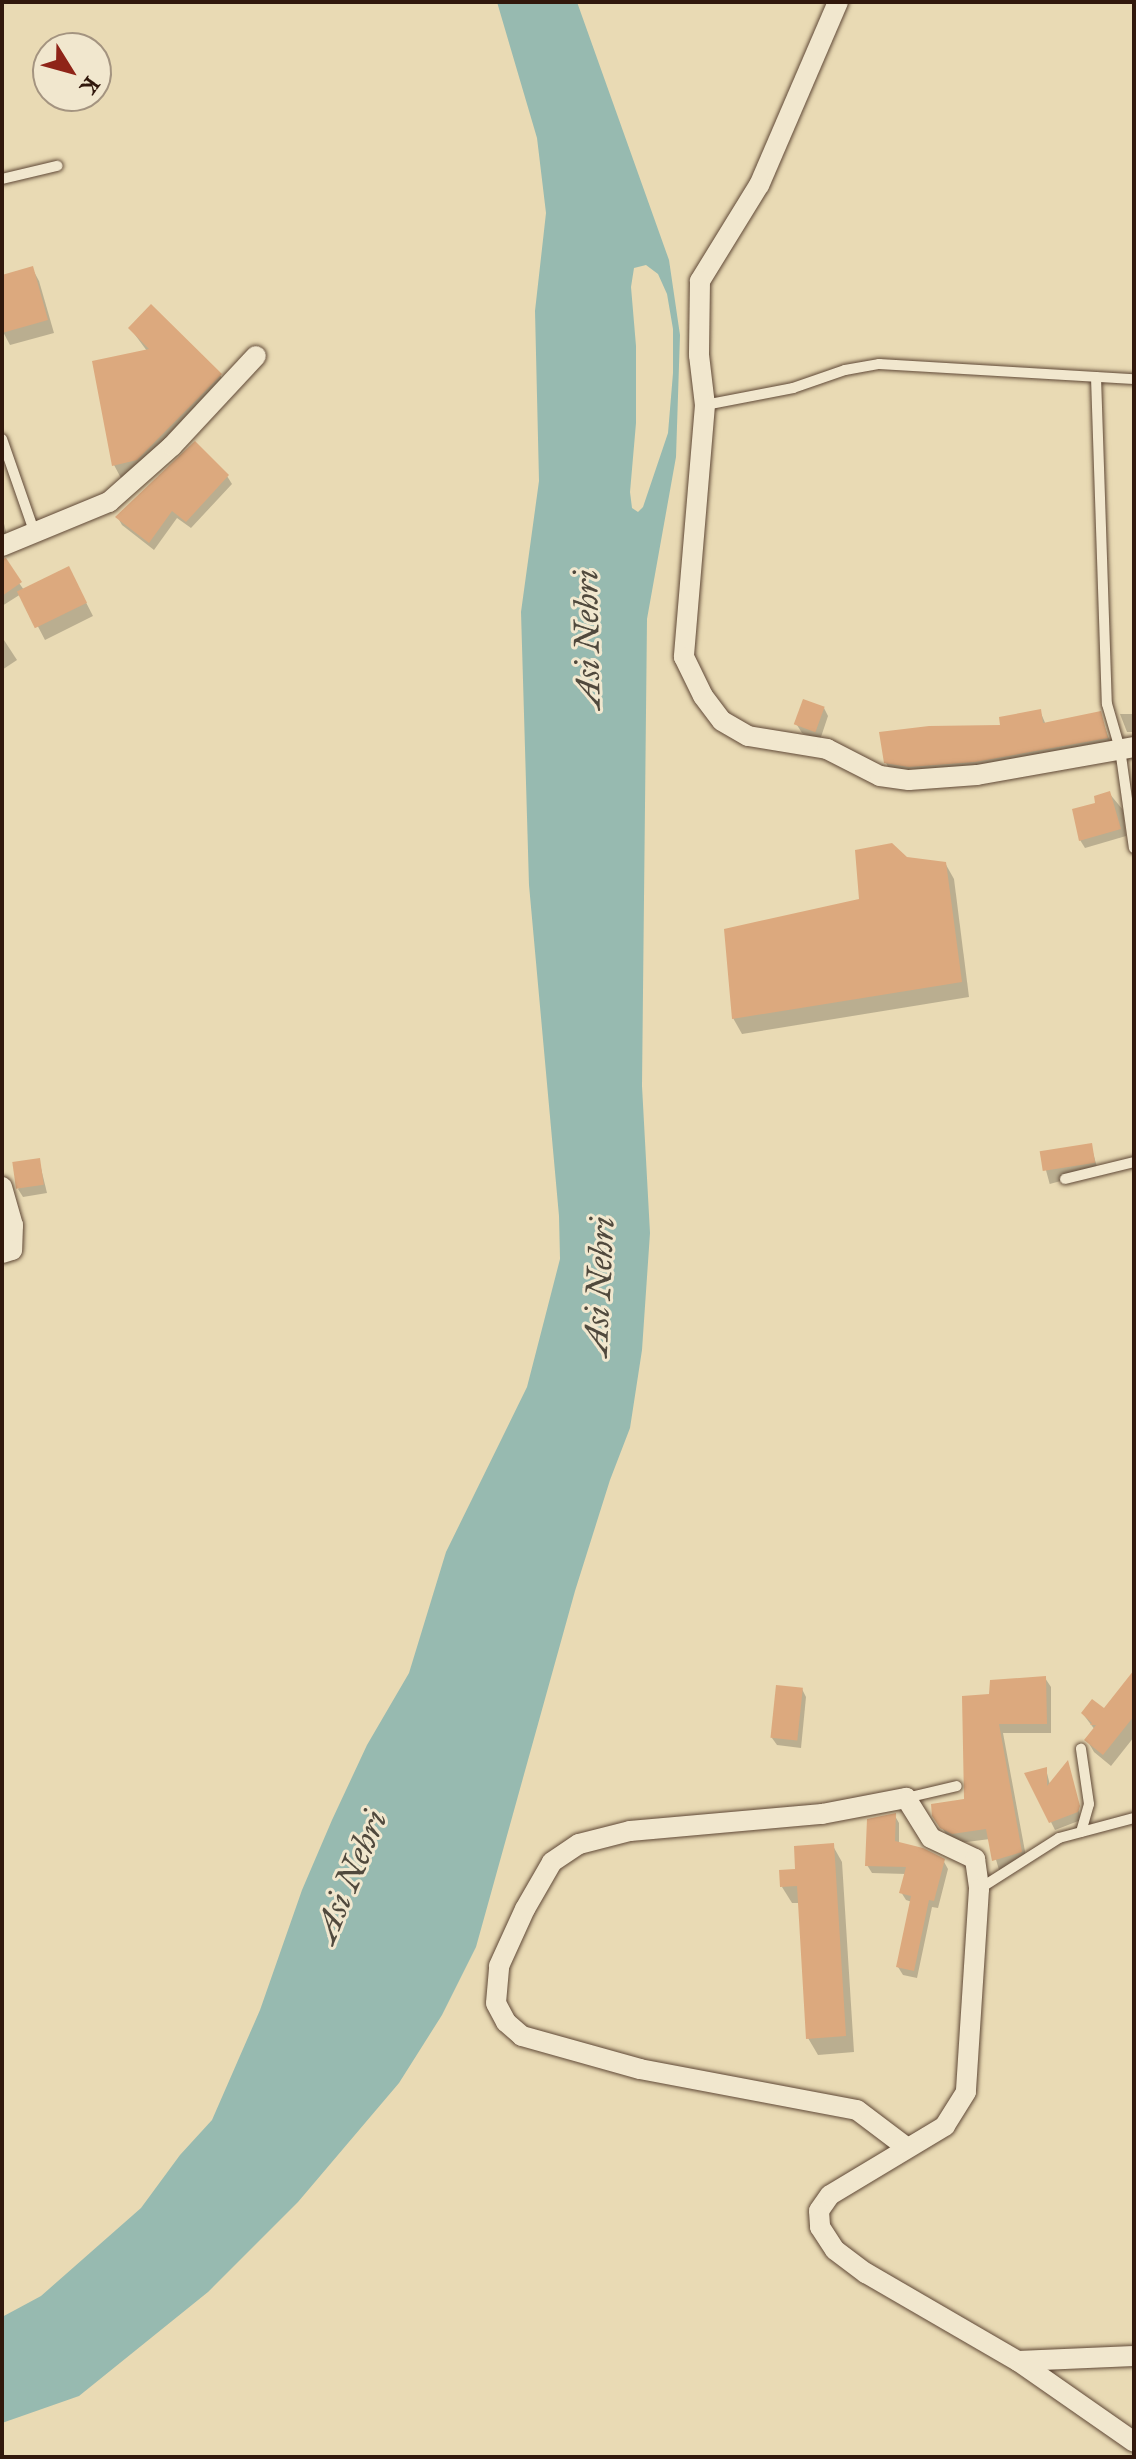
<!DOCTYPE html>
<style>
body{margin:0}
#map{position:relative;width:1136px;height:2459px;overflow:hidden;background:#e9dab4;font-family:"IM FELL Great Primer",serif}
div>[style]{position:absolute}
.water>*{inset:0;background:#97bab0}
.shadow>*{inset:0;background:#0003;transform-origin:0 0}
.building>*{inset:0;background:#dca97e;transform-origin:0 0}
.roads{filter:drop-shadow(0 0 2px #5f4836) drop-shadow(0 0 2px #5f4836)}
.lane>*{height:10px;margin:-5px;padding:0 5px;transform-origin:5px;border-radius:5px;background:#f1e7ce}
.street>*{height:20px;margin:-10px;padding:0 10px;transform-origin:10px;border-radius:10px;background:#f1e7ce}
span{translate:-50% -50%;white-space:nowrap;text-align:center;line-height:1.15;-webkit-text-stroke:6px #f1e7ce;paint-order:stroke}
.water-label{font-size:34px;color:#50493d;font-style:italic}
.frame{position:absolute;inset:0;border:4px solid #31180c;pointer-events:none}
.north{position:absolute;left:32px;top:32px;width:80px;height:80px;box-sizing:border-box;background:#f1e7ce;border:2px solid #a49480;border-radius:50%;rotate:127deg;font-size:22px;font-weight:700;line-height:32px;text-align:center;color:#31180c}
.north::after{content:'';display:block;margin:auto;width:28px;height:36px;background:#8f2418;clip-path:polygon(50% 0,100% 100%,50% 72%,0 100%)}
</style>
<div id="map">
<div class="water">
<i style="clip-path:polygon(evenodd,497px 2px,577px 2px,669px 260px,680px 335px,676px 457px,647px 619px,642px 1086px,650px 1233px,642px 1350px,630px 1428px,610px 1480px,575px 1591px,476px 1947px,442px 2015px,399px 2083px,298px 2202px,208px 2292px,79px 2396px,2px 2423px,2px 2317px,41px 2296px,141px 2208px,180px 2155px,212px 2120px,260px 2010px,302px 1890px,332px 1820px,367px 1745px,409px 1673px,446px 1552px,527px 1387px,560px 1259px,559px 1216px,529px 885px,521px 612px,539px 481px,535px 311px,546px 213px,537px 138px,497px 2px,646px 265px,658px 274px,667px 294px,673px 329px,673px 373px,668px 433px,643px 507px,638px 512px,632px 508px,630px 492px,636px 423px,636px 346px,631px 287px,634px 268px,646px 265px)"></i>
</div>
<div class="shadow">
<i style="clip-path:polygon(32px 268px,39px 281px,54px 333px,10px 345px,2px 330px,2px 277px)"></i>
<i style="clip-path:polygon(130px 328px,220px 375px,229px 390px,122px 480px,114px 465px,147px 351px)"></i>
<i style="clip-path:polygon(227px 476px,232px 484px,191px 528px,177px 518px,154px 550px,122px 525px,118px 518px)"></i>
<i style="clip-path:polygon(2px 516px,8px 539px,2px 544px)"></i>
<i style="clip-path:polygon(2px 559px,24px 590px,75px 581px,93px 616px,45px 640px,21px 594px,2px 606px)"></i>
<i style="clip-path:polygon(2px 637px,17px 660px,2px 670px)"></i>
<i style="clip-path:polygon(824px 708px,828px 716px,820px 740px,802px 733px,797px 725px)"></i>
<i style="clip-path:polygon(1040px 711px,1046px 725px,1100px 714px,1112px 747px,1009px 766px,891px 772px,886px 763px,1003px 727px)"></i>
<i style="clip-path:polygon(1120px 714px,1132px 714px,1134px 732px,1127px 732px)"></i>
<i style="clip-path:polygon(1109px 793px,1123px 810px,1126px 836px,1085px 848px,1080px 840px,1097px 804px)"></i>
<i style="clip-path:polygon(906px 858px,945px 863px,954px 879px,969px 997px,742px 1034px,733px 1018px)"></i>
<i style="left:1091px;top:1145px;width:27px;height:50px;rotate:75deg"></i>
<i style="clip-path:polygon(39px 1160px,47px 1193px,23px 1197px,18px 1189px)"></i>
<i style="clip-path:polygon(1134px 1676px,1134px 1737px,1111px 1766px,1094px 1752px,1087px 1740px,1095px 1730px,1083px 1714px,1104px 1711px)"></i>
<i style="clip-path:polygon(1045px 1678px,1051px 1687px,1051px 1733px,1003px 1733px,1027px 1862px,999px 1870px,990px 1839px,959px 1843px,948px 1837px,934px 1815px,966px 1801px,991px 1695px)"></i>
<i style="clip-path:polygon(802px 1689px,806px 1697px,801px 1748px,777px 1745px,772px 1738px)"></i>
<i style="clip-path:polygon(1067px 1764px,1081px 1820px,1055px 1830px,1027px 1774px,1046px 1769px,1050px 1785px)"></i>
<i style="clip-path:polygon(895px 1816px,899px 1823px,899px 1844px,943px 1860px,948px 1869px,938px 1908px,932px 1907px,917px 1978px,903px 1975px,898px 1967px,912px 1902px,906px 1900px,901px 1892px,906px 1874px,872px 1873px,867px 1865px)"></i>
<i style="clip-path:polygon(833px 1846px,842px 1862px,854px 2052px,818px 2055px,808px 2038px,800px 1903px,792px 1903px,782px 1887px,797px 1871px)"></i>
</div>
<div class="building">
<i style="clip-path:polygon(33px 266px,48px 320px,2px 333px,2px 275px)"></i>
<i style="clip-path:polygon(151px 304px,222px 374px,137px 460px,112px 466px,92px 361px,149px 349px,128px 328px)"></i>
<i style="clip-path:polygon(195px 441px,229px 475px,186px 522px,172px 511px,149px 543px,115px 517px)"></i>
<i style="clip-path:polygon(6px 558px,22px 582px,2px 596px,2px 559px)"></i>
<i style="left:69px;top:566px;width:41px;height:58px;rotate:64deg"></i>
<i style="left:803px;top:699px;width:23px;height:27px;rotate:20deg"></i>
<i style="clip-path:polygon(1041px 709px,1043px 723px,1101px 711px,1108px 738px,975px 762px,909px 767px,884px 763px,879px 732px,929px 726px,1000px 725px,999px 717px)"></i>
<i style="clip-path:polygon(1110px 791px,1121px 829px,1079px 841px,1072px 809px,1095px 803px,1094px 796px)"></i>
<i style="clip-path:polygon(892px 843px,907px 857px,946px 862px,962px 982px,732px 1019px,724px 929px,859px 899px,855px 850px)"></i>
<i style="left:1092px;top:1143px;width:20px;height:53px;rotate:81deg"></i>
<i style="left:40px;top:1158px;width:27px;height:28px;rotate:82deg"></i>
<i style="clip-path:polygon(1134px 1670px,1134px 1716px,1103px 1755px,1084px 1740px,1096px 1725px,1090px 1725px,1092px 1723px,1081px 1713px,1092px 1699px,1104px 1708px)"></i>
<i style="clip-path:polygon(1046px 1676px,1047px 1724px,999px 1724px,1022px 1852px,992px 1861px,986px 1829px,952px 1834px,940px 1828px,932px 1816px,931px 1804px,964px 1799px,962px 1696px,989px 1694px,990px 1680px)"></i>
<i style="left:776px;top:1685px;width:27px;height:53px;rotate:6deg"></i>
<i style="clip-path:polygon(1068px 1760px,1080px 1806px,1078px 1812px,1049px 1823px,1024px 1773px,1047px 1767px,1047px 1786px)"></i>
<i style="clip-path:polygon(896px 1813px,895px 1841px,923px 1848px,945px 1859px,934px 1901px,929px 1900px,914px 1971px,896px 1967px,911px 1896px,899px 1893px,906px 1867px,865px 1866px,867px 1819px)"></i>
<i style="clip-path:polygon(834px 1843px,846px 2036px,806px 2039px,797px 1886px,780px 1887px,779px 1870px,795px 1869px,794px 1846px)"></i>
</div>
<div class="roads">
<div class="lane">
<i style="left:2px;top:179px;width:57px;rotate:-13.3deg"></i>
<i style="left:1096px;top:377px;width:327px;rotate:88.1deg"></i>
<i style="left:1107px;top:704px;width:47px;rotate:73.9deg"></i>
<i style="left:1120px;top:749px;width:100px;rotate:82deg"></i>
<i style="left:705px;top:405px;width:90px;rotate:-10.9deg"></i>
<i style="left:793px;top:388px;width:55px;rotate:-19.1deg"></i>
<i style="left:845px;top:370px;width:35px;rotate:-10deg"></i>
<i style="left:879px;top:364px;width:255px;rotate:3.4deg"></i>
<i style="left:2px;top:439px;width:97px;rotate:70.8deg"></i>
<i style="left:1065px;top:1179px;width:71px;rotate:-13.8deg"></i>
<i style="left:906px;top:1798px;width:52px;rotate:-13.2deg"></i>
<i style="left:1081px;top:1832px;width:29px;rotate:-74deg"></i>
<i style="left:1089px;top:1804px;width:56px;rotate:-98.3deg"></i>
<i style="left:979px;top:1889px;width:95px;rotate:-32.5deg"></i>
<i style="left:1059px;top:1838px;width:78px;rotate:-14.9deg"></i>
</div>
<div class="street">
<i style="left:838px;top:2px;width:199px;rotate:113.3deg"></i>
<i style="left:759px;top:185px;width:113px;rotate:121.6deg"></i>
<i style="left:700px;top:281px;width:74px;rotate:90.8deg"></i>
<i style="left:699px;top:355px;width:50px;rotate:83.2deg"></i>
<i style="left:705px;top:405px;width:253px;rotate:94.8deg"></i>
<i style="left:684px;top:657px;width:43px;rotate:64deg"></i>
<i style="left:703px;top:696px;width:31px;rotate:53deg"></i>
<i style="left:722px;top:721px;width:30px;rotate:30deg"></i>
<i style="left:748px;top:736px;width:80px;rotate:9.3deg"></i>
<i style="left:827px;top:749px;width:59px;rotate:27deg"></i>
<i style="left:880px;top:776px;width:29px;rotate:8deg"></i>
<i style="left:909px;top:780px;width:68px;rotate:-4.2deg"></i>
<i style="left:977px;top:775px;width:159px;rotate:-10.1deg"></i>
<i style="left:2px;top:546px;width:116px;rotate:-22.4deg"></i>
<i style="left:109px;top:502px;width:84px;rotate:-41.6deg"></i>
<i style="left:172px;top:446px;width:123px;rotate:-47deg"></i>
<i style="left:2px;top:1187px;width:40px;rotate:74deg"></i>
<i style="left:13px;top:1225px;width:25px;rotate:92deg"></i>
<i style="left:12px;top:1250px;width:10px;rotate:163deg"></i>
<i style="left:906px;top:2147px;width:61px;rotate:-142.9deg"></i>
<i style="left:857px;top:2110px;width:221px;rotate:-169.3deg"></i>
<i style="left:640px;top:2069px;width:123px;rotate:-164.4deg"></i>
<i style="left:522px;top:2036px;width:21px;rotate:-139deg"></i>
<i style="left:506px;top:2022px;width:21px;rotate:-118deg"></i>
<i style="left:496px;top:2003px;width:37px;rotate:-85deg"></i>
<i style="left:499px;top:1966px;width:63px;rotate:-65.5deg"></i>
<i style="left:525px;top:1909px;width:54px;rotate:-60.1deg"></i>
<i style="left:552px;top:1862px;width:32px;rotate:-34deg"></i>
<i style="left:579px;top:1844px;width:53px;rotate:-14.3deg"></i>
<i style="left:630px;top:1831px;width:193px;rotate:-5.1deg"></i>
<i style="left:822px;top:1814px;width:86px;rotate:-10.8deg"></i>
<i style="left:906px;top:1798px;width:47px;rotate:58deg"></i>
<i style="left:931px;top:1838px;width:49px;rotate:25.5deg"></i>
<i style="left:975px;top:1859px;width:30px;rotate:82deg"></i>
<i style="left:979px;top:1889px;width:203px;rotate:93.7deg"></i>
<i style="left:966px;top:2092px;width:40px;rotate:122deg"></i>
<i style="left:945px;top:2126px;width:134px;rotate:149deg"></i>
<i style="left:830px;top:2195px;width:19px;rotate:125deg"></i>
<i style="left:819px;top:2211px;width:16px;rotate:86deg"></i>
<i style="left:820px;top:2227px;width:27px;rotate:57deg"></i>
<i style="left:835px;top:2250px;width:39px;rotate:37deg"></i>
<i style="left:866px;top:2273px;width:176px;rotate:30.1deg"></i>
<i style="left:1018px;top:2361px;width:141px;rotate:34.9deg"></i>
<i style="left:1018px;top:2361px;width:116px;rotate:-2.5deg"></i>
</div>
</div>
<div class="water-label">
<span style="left:587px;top:639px;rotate:-91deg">Asi Nehri</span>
<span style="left:599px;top:1286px;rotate:-87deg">Asi Nehri</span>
<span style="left:350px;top:1876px;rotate:-67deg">Asi Nehri</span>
</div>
<div class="frame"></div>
<div class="north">K</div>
</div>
